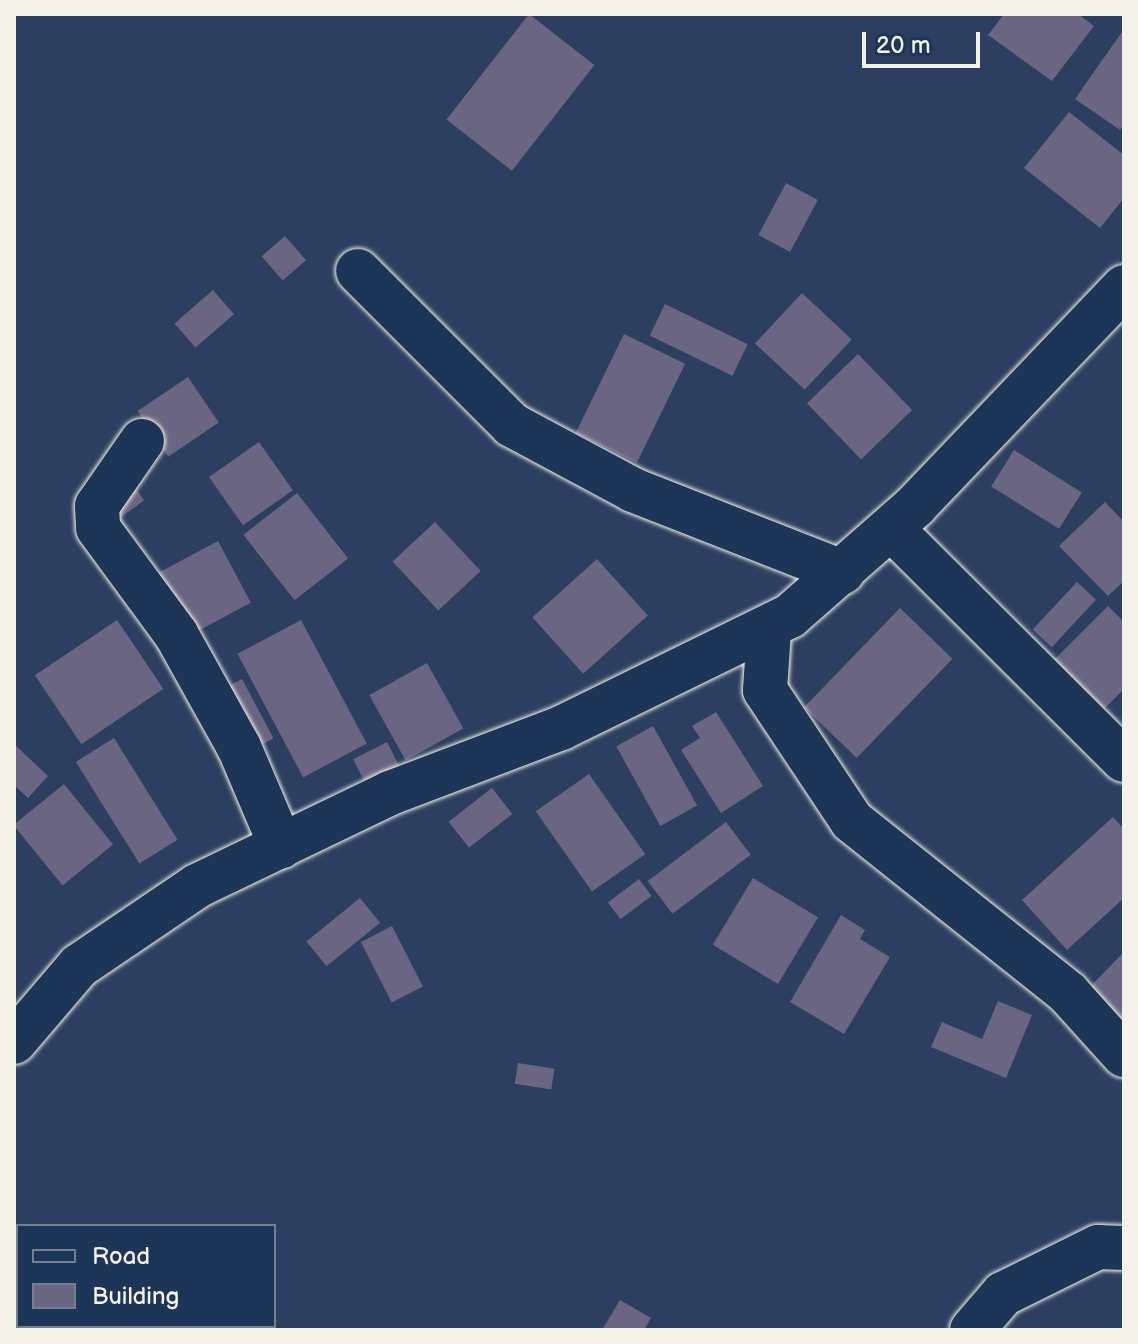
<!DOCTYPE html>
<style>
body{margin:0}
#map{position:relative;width:1138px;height:1344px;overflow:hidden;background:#2c3f60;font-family:"Balsamiq Sans",sans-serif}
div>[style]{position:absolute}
.building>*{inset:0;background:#696582;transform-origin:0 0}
.roads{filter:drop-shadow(0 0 2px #f4f1e8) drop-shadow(0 0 2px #f4f1e8)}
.minor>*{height:44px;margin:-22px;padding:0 22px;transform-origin:22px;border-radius:22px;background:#1d3557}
span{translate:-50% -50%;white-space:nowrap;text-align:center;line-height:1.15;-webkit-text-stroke:6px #1d3557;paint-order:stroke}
.frame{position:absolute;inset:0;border:16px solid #f4f1e8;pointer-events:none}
.legend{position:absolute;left:16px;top:1224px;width:260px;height:104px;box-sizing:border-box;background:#1d3557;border:2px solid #738091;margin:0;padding:10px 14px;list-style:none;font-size:24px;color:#f4f1e8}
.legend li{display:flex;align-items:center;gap:16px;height:40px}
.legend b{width:40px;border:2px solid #738091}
.scale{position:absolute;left:862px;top:32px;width:118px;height:36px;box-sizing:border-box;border:4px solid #f4f1e8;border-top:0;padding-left:10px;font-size:24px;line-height:28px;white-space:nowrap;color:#f4f1e8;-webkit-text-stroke:6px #1d3557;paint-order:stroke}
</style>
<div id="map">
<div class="building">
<i style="left:529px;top:14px;width:83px;height:134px;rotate:38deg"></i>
<i style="clip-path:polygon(1004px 14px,1078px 14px,1094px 26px,1052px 81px,988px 35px)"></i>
<i style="clip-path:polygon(1124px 29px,1124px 124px,1120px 130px,1075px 99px)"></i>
<i style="clip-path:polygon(1069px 112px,1124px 155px,1124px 198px,1100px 228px,1024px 168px)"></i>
<i style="left:786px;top:183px;width:36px;height:59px;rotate:28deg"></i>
<i style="left:285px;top:236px;width:32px;height:31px;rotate:49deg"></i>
<i style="left:213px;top:290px;width:32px;height:51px;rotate:49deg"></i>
<i style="left:802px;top:293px;width:68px;height:69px;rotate:43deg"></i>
<i style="left:665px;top:304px;width:92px;height:35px;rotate:26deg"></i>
<i style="left:624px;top:334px;width:68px;height:110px;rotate:26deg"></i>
<i style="left:858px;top:354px;width:78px;height:71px;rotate:46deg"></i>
<i style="left:188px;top:377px;width:55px;height:61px;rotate:56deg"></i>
<i style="left:259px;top:442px;width:59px;height:61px;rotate:55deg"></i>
<i style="left:1014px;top:450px;width:80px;height:43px;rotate:32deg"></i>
<i style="left:133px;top:485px;width:19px;height:31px;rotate:54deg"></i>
<i style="left:297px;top:493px;width:83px;height:68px;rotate:52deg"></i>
<i style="clip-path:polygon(1105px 502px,1124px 522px,1124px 581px,1108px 596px,1059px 546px)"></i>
<i style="left:435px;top:522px;width:67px;height:58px;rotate:47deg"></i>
<i style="left:218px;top:541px;width:70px;height:69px;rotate:62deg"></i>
<i style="left:597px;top:559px;width:76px;height:87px;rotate:48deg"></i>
<i style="left:1077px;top:582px;width:26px;height:65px;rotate:43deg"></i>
<i style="clip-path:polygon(1108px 606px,1124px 622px,1124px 689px,1094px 719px,1044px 670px)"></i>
<i style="left:900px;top:608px;width:73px;height:138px;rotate:44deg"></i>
<i style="left:117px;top:620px;width:83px;height:99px;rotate:56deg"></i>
<i style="left:301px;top:620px;width:140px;height:72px;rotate:62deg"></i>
<i style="left:427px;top:663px;width:75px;height:66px;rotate:61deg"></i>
<i style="left:242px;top:679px;width:67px;height:26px;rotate:62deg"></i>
<i style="clip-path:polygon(716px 712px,763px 786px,721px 813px,681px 750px,700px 738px,692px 726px)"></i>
<i style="left:653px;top:726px;width:91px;height:42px;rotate:61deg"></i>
<i style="left:114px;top:738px;width:120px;height:45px;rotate:58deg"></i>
<i style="left:387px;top:742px;width:30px;height:38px;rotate:63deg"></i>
<i style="clip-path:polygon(14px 744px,48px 776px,28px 798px,14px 785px)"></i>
<i style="left:589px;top:774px;width:98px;height:65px;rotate:55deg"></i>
<i style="left:64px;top:784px;width:78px;height:65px;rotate:51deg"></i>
<i style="left:492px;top:788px;width:33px;height:55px;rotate:52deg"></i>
<i style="clip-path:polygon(1113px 817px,1124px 829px,1124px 898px,1067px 950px,1022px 900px)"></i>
<i style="left:726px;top:822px;width:41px;height:98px;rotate:53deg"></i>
<i style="left:753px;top:878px;width:76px;height:78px;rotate:31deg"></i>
<i style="left:639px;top:879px;width:21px;height:39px;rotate:53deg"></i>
<i style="left:360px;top:898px;width:32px;height:69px;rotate:51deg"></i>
<i style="clip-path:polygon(841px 915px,865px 930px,860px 939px,890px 957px,844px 1034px,790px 1002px)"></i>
<i style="left:392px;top:926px;width:68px;height:35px;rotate:63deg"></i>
<i style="clip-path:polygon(1124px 952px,1124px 1036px,1082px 995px)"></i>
<i style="clip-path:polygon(998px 1001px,1032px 1015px,1006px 1078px,931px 1047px,942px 1022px,982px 1039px)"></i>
<i style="left:518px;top:1063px;width:37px;height:21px;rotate:9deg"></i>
<i style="clip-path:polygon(620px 1300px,651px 1318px,644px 1330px,602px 1330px)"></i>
</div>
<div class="roads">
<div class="minor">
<i style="left:358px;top:271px;width:218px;rotate:45deg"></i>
<i style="left:512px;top:425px;width:137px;rotate:28.2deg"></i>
<i style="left:633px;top:490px;width:225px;rotate:21.4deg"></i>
<i style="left:142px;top:441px;width:79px;rotate:124.7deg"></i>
<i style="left:97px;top:506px;width:22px;rotate:87deg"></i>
<i style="left:98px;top:528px;width:132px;rotate:53.7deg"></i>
<i style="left:176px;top:634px;width:129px;rotate:60.9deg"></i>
<i style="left:239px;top:747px;width:108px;rotate:67deg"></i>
<i style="left:895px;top:532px;width:323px;rotate:44.9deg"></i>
<i style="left:769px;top:631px;width:59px;rotate:93.9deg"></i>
<i style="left:765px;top:690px;width:157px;rotate:56.4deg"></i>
<i style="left:852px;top:821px;width:276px;rotate:38.5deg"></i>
<i style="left:1068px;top:993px;width:84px;rotate:47.9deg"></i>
<i style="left:14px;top:1042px;width:100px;rotate:-49.5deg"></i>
<i style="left:79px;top:966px;width:143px;rotate:-34.1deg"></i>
<i style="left:197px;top:886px;width:214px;rotate:-25.7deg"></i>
<i style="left:390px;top:793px;width:183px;rotate:-20.8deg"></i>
<i style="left:561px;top:728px;width:255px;rotate:-26.1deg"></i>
<i style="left:790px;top:616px;width:167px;rotate:-41.3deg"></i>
<i style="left:915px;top:506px;width:303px;rotate:-46.3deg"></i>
<i style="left:972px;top:1330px;width:48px;rotate:-49.3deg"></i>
<i style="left:1003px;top:1294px;width:106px;rotate:-26.3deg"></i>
<i style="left:1098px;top:1247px;width:26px;rotate:2deg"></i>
</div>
</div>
<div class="frame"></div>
<ul class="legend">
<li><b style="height:10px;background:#1d3557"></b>Road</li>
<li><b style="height:22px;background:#696582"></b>Building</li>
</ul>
<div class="scale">20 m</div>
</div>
